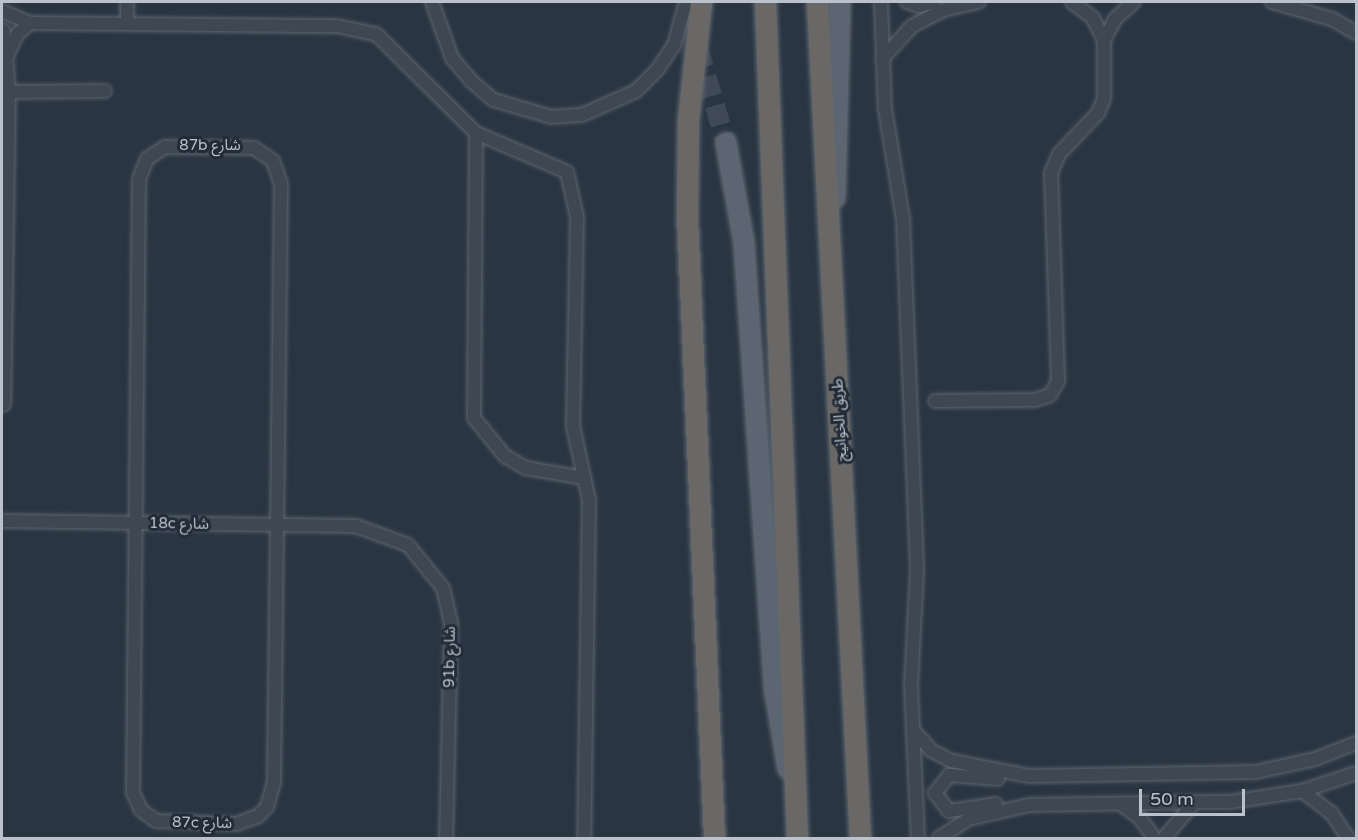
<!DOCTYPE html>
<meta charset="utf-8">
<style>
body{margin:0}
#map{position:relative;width:1358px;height:840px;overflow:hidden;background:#2a3542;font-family:"Varela Round","Noto Sans Arabic",sans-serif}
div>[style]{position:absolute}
.primary-tunnel>*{height:20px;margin-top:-10px;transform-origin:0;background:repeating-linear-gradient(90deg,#404a57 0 20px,transparent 0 30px)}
.roads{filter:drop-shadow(0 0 2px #5c656f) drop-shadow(0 0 2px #5c656f)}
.minor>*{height:12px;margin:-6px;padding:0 6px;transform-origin:6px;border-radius:6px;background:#3e4752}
.tertiary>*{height:16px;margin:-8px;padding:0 8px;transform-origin:8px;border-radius:8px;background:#3e4752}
.primary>*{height:20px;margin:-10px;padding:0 10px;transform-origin:10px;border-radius:10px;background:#5c6672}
.trunk>*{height:21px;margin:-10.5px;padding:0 10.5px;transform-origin:10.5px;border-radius:10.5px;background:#6a6866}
span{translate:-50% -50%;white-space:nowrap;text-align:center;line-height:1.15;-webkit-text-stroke:6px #222c38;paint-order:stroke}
.street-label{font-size:15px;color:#bbc2cc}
.frame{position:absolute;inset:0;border:3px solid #bbc2cc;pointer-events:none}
.scale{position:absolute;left:1139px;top:789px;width:106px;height:27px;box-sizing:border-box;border:3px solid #bbc2cc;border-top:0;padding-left:8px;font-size:18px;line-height:21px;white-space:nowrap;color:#bbc2cc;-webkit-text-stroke:4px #222c38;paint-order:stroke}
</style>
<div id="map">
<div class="primary-tunnel">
<i style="left:698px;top:48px;width:99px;rotate:73.6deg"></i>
</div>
<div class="roads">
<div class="minor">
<i style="left:432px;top:2px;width:59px;rotate:70.3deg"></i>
<i style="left:452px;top:58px;width:30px;rotate:50deg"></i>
<i style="left:471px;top:81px;width:30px;rotate:40deg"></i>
<i style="left:494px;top:100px;width:59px;rotate:16.6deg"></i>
<i style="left:551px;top:117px;width:31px;rotate:-4deg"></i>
<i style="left:582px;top:115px;width:59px;rotate:-24deg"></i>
<i style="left:636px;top:91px;width:30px;rotate:-45deg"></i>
<i style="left:657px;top:70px;width:30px;rotate:-56deg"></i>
<i style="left:674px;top:45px;width:45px;rotate:-74.4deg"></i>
<i style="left:881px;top:2px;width:107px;rotate:87.9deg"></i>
<i style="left:885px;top:109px;width:111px;rotate:80.7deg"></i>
<i style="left:903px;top:219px;width:352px;rotate:87.7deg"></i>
<i style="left:917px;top:571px;width:114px;rotate:93deg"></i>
<i style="left:911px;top:685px;width:153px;rotate:87.4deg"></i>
<i style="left:907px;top:2px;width:13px;rotate:18deg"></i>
<i style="left:919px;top:6px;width:16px;rotate:-15deg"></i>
<i style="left:1272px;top:2px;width:62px;rotate:15.8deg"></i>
<i style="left:1332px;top:19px;width:28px;rotate:30deg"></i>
<i style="left:2px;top:11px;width:30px;rotate:23deg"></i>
<i style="left:30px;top:23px;width:307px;rotate:0.6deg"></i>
<i style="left:337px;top:26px;width:40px;rotate:12deg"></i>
<i style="left:376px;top:34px;width:141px;rotate:44.7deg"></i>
<i style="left:476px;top:133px;width:99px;rotate:23.2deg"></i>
<i style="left:567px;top:172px;width:46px;rotate:77.5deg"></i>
<i style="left:577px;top:217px;width:209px;rotate:91.1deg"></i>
<i style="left:573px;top:426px;width:76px;rotate:77.8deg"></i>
<i style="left:589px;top:500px;width:338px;rotate:90.8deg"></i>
<i style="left:127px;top:24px;width:22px;rotate:-90deg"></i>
<i style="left:1104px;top:40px;width:24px;rotate:-62deg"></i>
<i style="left:1115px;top:19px;width:25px;rotate:-42deg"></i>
<i style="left:6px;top:58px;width:26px;rotate:-65deg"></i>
<i style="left:17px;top:34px;width:17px;rotate:-40deg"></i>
<i style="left:882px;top:59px;width:45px;rotate:-47.7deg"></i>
<i style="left:912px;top:26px;width:35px;rotate:-27deg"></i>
<i style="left:943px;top:10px;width:37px;rotate:-13deg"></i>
<i style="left:7px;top:92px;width:98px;rotate:-0.6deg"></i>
<i style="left:476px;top:133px;width:285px;rotate:90.4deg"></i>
<i style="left:474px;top:418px;width:49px;rotate:50.8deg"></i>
<i style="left:505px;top:456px;width:24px;rotate:30deg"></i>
<i style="left:526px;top:468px;width:59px;rotate:9.8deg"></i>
<i style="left:165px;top:147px;width:89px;rotate:0.6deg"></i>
<i style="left:254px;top:148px;width:23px;rotate:34deg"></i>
<i style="left:273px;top:161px;width:24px;rotate:71deg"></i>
<i style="left:281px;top:184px;width:598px;rotate:90.67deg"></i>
<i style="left:274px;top:782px;width:26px;rotate:106deg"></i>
<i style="left:267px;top:807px;width:13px;rotate:135deg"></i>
<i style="left:258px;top:816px;width:23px;rotate:160deg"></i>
<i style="left:236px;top:824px;width:80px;rotate:-177.9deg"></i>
<i style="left:156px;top:821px;width:19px;rotate:-144deg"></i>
<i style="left:141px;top:810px;width:19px;rotate:-115deg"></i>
<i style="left:133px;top:793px;width:614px;rotate:-89.44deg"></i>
<i style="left:139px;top:179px;width:22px;rotate:-68deg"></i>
<i style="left:147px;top:159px;width:22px;rotate:-34deg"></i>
<i style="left:935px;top:401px;width:100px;rotate:-0.6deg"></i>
<i style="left:1035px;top:400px;width:16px;rotate:-18deg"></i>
<i style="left:1050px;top:395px;width:16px;rotate:-60deg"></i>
<i style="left:1058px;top:381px;width:208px;rotate:-91.9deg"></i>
<i style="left:1051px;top:173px;width:21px;rotate:-67deg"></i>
<i style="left:1059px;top:154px;width:57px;rotate:-46.4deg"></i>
<i style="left:1098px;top:113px;width:15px;rotate:-67deg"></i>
<i style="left:1104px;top:99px;width:59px;rotate:-90deg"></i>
<i style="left:1104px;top:40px;width:25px;rotate:-117deg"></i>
<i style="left:1093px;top:18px;width:26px;rotate:-143deg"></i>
<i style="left:2px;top:521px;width:354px;rotate:0.8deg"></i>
<i style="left:356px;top:526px;width:55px;rotate:20.1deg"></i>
<i style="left:408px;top:545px;width:55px;rotate:50.9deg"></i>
<i style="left:443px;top:588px;width:36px;rotate:77deg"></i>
<i style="left:451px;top:623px;width:215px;rotate:91.3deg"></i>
<i style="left:913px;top:730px;width:28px;rotate:48deg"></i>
<i style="left:932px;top:751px;width:22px;rotate:27deg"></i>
<i style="left:952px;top:761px;width:78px;rotate:11deg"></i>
<i style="left:1029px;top:776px;width:227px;rotate:-1deg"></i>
<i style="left:1256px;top:772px;width:60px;rotate:-12.4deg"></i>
<i style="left:1315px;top:759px;width:44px;rotate:-21.3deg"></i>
<i style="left:1302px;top:791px;width:38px;rotate:37deg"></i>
<i style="left:1332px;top:814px;width:29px;rotate:56deg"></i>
<i style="left:996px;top:804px;width:48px;rotate:171.5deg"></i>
<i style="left:949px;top:811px;width:23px;rotate:-128deg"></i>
<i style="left:935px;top:793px;width:23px;rotate:-52deg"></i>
<i style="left:949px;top:775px;width:49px;rotate:4.7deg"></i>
<i style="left:1122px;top:805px;width:22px;rotate:36deg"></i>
<i style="left:1140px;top:818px;width:24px;rotate:55deg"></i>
<i style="left:939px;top:838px;width:35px;rotate:-33deg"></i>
<i style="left:968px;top:819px;width:63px;rotate:-12.9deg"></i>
<i style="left:1029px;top:805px;width:201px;rotate:-0.9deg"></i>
<i style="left:1230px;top:802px;width:73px;rotate:-8.7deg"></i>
<i style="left:1302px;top:791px;width:57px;rotate:-18.4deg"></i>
<i style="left:1164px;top:838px;width:46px;rotate:-49.4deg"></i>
</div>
<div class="tertiary">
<i style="left:2px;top:32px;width:60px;rotate:85.2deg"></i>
<i style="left:7px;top:92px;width:311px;rotate:90.9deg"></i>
</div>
<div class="primary">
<i style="left:726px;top:143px;width:102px;rotate:79.8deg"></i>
<i style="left:744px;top:243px;width:450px;rotate:86.1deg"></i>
<i style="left:775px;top:692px;width:78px;rotate:80.4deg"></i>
<i style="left:835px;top:198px;width:196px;rotate:-88.5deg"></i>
</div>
<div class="trunk">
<i style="left:701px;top:2px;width:118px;rotate:96.3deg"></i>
<i style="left:688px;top:119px;width:98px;rotate:90.6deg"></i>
<i style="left:687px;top:217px;width:622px;rotate:87.51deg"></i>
<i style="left:765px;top:2px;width:837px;rotate:87.81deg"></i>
<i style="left:817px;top:2px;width:837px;rotate:87.06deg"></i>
</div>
</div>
<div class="street-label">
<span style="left:210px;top:146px">87b شارع</span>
<span style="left:840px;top:420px;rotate:-93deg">طريق الخوانيج</span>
<span style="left:179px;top:524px;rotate:1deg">18c شارع</span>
<span style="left:450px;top:657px;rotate:-89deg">91b شارع</span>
<span style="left:202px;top:823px;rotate:1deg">87c شارع</span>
</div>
<div class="frame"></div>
<div class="scale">50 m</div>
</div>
